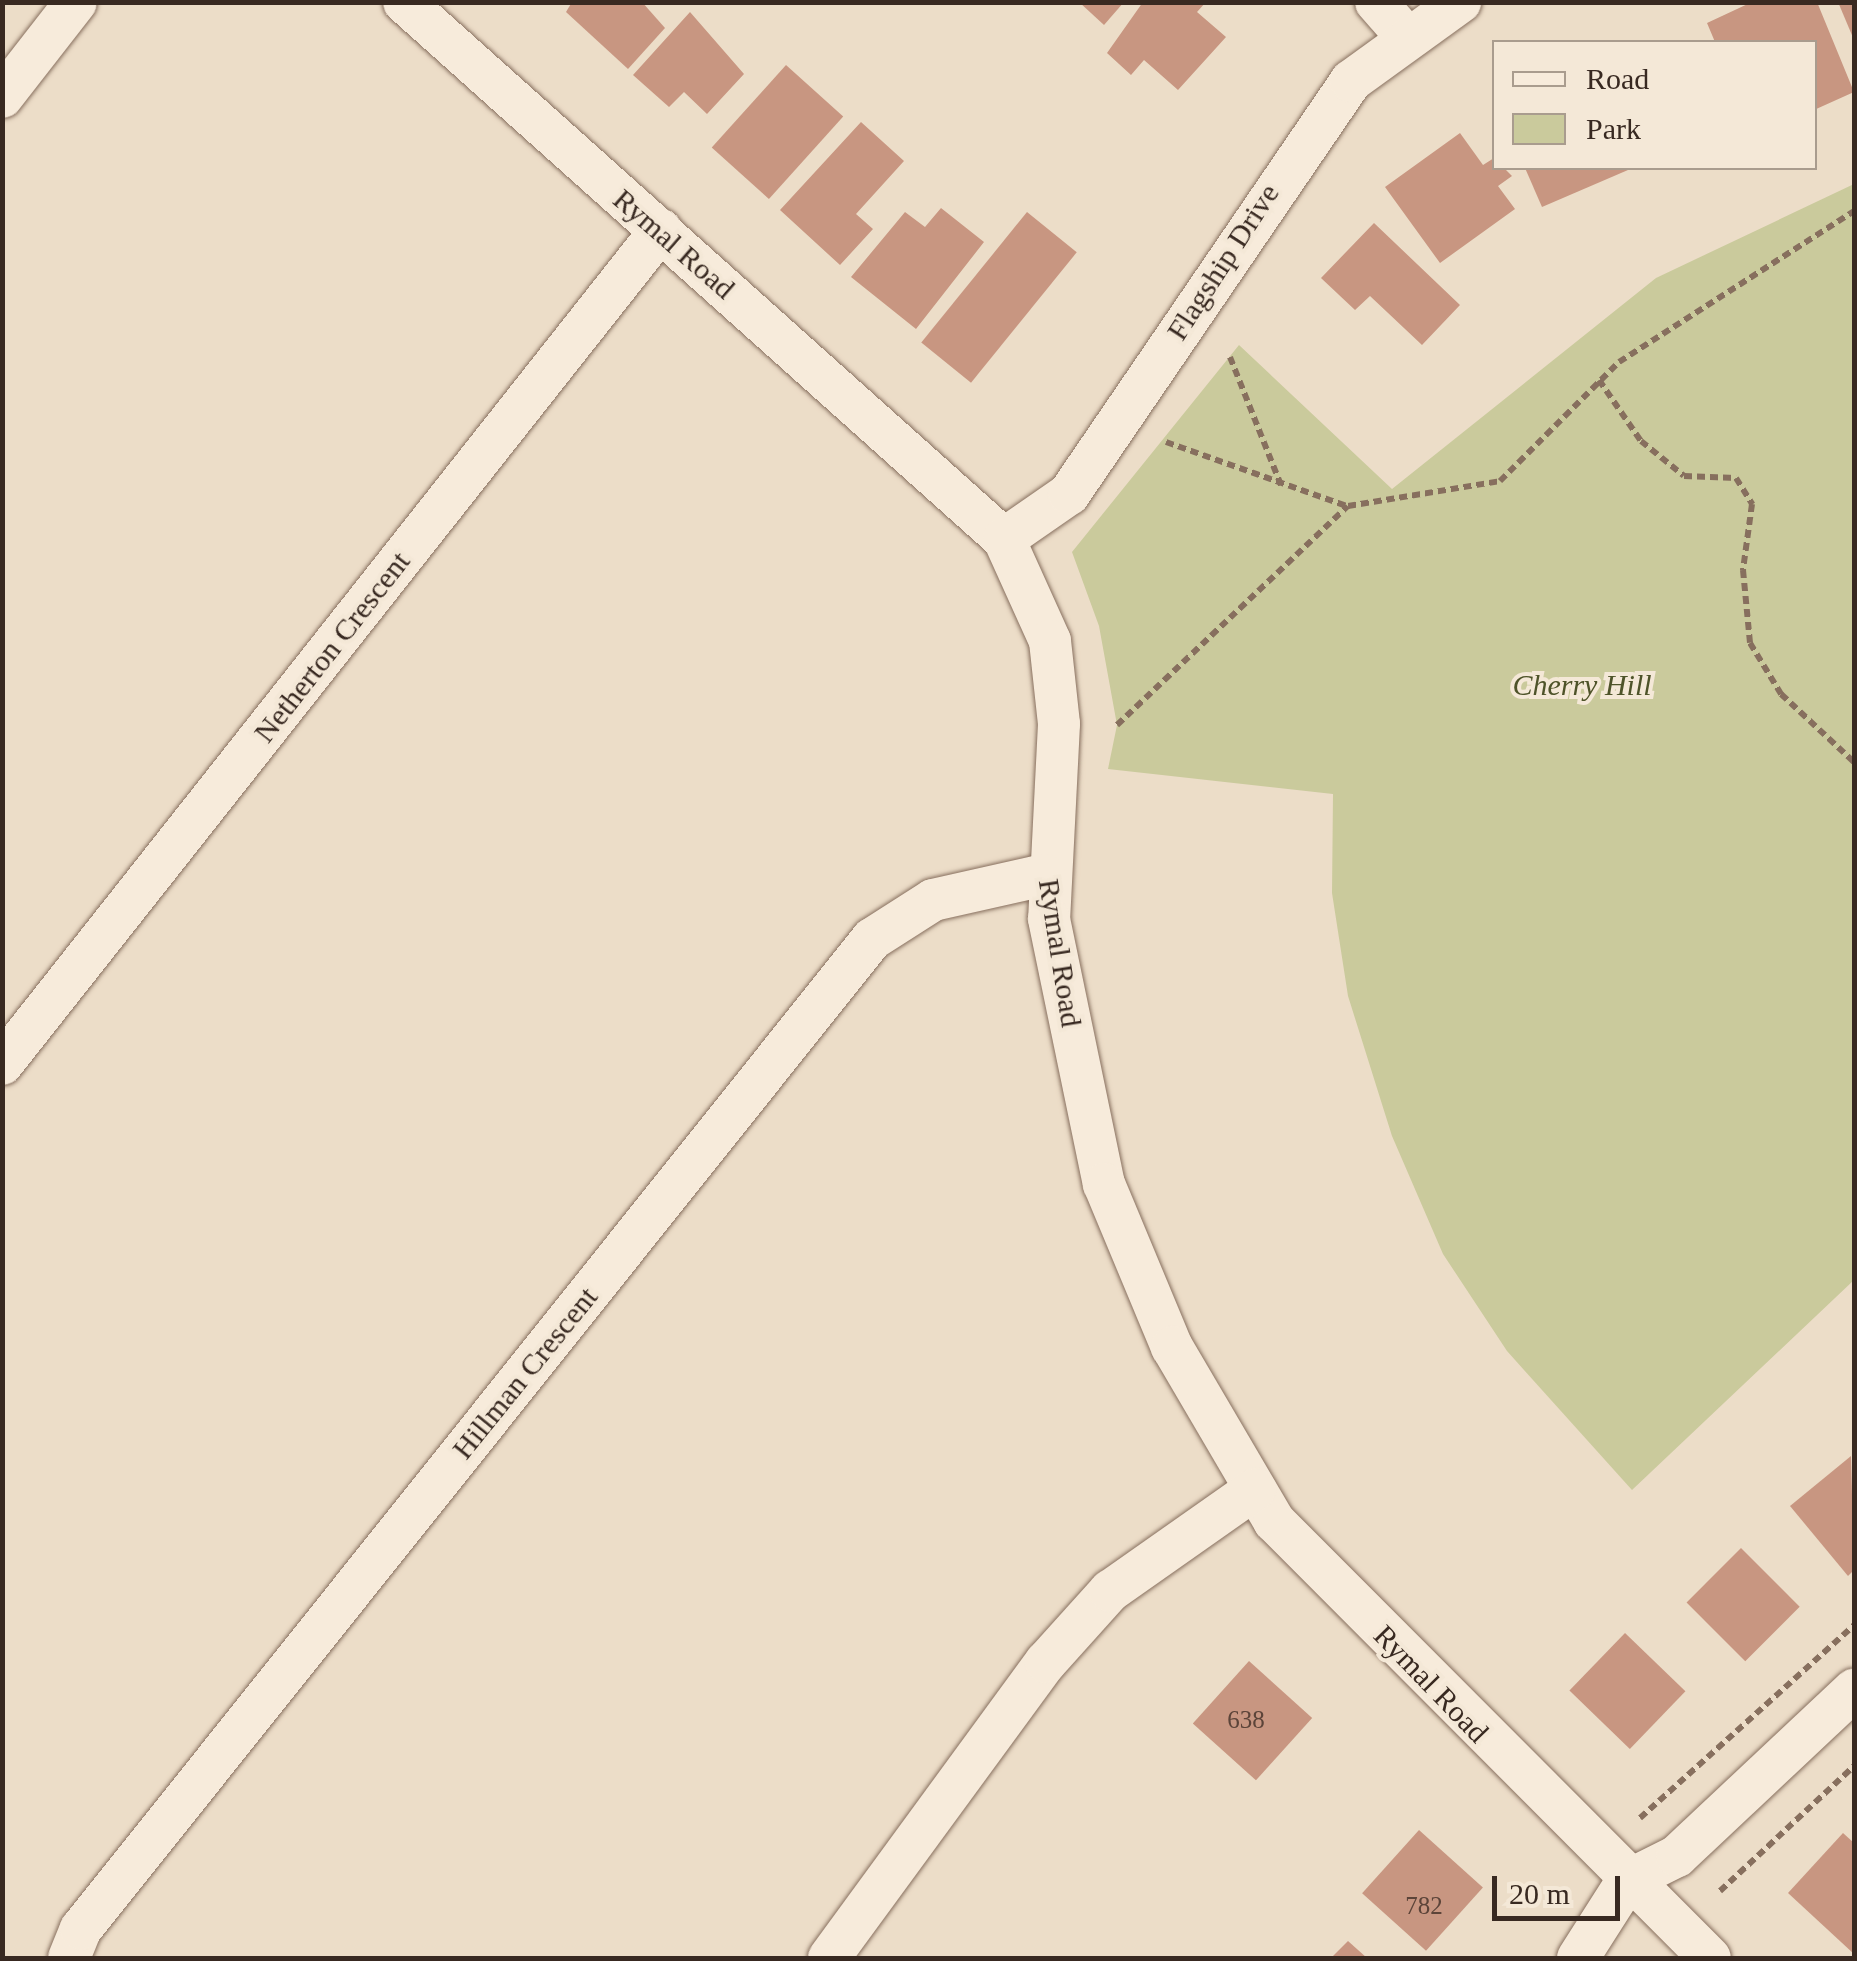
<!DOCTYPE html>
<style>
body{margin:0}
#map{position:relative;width:1857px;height:1961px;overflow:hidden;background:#ecddc8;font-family:Georgia,serif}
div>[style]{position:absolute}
.green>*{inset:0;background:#caca9c}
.building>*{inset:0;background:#c89681;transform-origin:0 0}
.path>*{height:6px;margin-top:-3px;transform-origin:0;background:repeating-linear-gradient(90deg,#876f5e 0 8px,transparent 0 13px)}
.roads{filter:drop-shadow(0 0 2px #876f5e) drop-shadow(0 0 2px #876f5e)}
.minor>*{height:42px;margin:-21px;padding:0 21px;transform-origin:21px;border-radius:21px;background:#f7ebdb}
span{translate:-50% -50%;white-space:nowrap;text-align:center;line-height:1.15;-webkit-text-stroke:8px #f4e8d7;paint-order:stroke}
.number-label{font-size:25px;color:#5c4439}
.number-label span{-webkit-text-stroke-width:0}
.street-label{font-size:30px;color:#382921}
.park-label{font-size:30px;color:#4e5329;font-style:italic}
.frame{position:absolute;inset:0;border:5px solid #382921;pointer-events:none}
.legend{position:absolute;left:1492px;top:40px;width:325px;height:130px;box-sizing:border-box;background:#f4e8d7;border:2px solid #a99c8e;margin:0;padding:12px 18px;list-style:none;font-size:30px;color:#382921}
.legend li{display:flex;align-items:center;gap:20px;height:50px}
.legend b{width:50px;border:2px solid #a99c8e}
.scale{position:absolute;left:1492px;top:1876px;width:128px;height:45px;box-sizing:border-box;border:5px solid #382921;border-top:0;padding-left:12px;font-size:30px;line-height:35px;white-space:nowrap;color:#382921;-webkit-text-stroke:8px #f4e8d7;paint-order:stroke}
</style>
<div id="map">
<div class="green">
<i style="clip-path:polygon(1854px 184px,1854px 1280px,1632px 1490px,1507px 1351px,1443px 1254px,1392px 1136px,1348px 996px,1332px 893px,1333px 794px,1108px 769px,1117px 725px,1099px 626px,1072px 552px,1239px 345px,1392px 489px,1656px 278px)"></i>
</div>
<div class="building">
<i style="clip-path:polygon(572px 2px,642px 2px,665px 28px,628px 69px,566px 12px)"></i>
<i style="clip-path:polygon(1079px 2px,1124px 2px,1104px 25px)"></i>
<i style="clip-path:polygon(1143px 2px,1206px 2px,1197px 12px,1226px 37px,1178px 90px,1144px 60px,1131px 75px,1107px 53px)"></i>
<i style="clip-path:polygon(1752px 2px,1817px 2px,1854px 92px,1814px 110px,1814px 42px,1715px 42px,1707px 23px)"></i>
<i style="clip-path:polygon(1838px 2px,1854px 2px,1854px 40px)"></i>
<i style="clip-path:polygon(690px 12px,744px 74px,707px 114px,684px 92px,669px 107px,633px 75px)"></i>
<i style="left:786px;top:65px;width:77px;height:111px;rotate:42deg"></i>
<i style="clip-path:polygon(861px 122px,904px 161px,856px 214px,873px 229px,840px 265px,780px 210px)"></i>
<i style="clip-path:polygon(1460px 133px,1483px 165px,1494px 158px,1512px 176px,1498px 186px,1515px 209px,1440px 263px,1385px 187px)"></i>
<i style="clip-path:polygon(1525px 168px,1626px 168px,1628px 170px,1542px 207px)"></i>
<i style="clip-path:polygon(941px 208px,984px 242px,916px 329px,851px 277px,905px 212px,925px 227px)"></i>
<i style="left:1027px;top:212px;width:64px;height:168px;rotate:39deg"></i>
<i style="clip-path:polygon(1374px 223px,1460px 305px,1422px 345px,1370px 296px,1355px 310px,1321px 278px)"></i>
<i style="clip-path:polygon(1851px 1456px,1854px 1570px,1848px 1576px,1790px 1506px)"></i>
<i style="left:1741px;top:1548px;width:83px;height:77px;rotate:45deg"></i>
<i style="left:1625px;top:1633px;width:84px;height:80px;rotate:44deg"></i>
<i style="left:1249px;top:1661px;width:85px;height:84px;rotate:42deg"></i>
<i style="left:1419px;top:1830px;width:86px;height:85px;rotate:42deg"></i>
<i style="clip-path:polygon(1843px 1833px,1854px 1843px,1854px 1954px,1788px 1893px)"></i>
<i style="clip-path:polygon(1348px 1941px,1367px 1958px,1331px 1958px)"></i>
</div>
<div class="path">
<i style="left:1230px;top:357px;width:138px;rotate:68.3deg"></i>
<i style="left:1599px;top:380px;width:74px;rotate:55.5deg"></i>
<i style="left:1641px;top:441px;width:55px;rotate:39.1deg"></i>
<i style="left:1684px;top:476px;width:52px;rotate:2.2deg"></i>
<i style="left:1736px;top:478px;width:31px;rotate:58deg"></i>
<i style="left:1752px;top:504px;width:67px;rotate:97.8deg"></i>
<i style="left:1743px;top:570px;width:73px;rotate:84.5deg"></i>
<i style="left:1750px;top:643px;width:60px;rotate:58.7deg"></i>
<i style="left:1781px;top:694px;width:100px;rotate:43deg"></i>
<i style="left:1166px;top:442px;width:192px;rotate:19.5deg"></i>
<i style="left:1117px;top:725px;width:318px;rotate:-43.5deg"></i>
<i style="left:1348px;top:506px;width:154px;rotate:-9.3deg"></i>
<i style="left:1500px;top:481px;width:168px;rotate:-45deg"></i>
<i style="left:1619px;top:362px;width:279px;rotate:-32.7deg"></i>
<i style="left:1640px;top:1818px;width:288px;rotate:-42deg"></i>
<i style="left:1720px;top:1891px;width:183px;rotate:-43deg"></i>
</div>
<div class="roads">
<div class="minor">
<i style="left:404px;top:2px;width:805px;rotate:41.83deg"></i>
<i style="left:1004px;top:539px;width:112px;rotate:65.7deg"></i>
<i style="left:1050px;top:641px;width:83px;rotate:83.8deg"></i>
<i style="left:1059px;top:724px;width:195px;rotate:92.9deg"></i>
<i style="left:1049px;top:919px;width:271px;rotate:78.3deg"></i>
<i style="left:1104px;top:1184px;width:177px;rotate:67.4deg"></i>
<i style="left:1172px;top:1347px;width:202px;rotate:59.6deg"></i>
<i style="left:1274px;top:1521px;width:617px;rotate:45.07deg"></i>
<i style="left:1376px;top:2px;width:44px;rotate:48.7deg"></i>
<i style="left:2px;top:97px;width:120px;rotate:-52.1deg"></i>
<i style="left:1004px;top:539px;width:79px;rotate:-34.7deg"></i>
<i style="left:1069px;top:494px;width:500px;rotate:-55.67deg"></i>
<i style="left:1351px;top:81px;width:135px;rotate:-35.9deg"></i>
<i style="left:2px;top:1064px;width:1063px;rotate:-51.69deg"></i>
<i style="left:69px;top:1958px;width:31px;rotate:-68deg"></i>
<i style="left:81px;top:1929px;width:1267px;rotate:-51.38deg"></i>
<i style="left:872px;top:939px;width:72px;rotate:-32.6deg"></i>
<i style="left:933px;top:900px;width:114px;rotate:-12.7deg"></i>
<i style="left:829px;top:1958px;width:367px;rotate:-53.8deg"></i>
<i style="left:1046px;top:1662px;width:96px;rotate:-48deg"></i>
<i style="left:1110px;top:1591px;width:177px;rotate:-35.1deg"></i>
<i style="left:1578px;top:1958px;width:91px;rotate:-57.5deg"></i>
<i style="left:1627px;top:1881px;width:56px;rotate:-26.6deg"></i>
<i style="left:1677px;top:1856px;width:243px;rotate:-43.2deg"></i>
</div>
</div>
<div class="number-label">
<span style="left:1246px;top:1720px">638</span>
<span style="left:1424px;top:1906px">782</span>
</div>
<div class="street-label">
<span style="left:674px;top:244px;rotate:41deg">Rymal Road</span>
<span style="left:1223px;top:262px;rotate:-57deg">Flagship Drive</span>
<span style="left:332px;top:647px;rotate:-52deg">Netherton Crescent</span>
<span style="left:1060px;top:953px;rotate:81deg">Rymal Road</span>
<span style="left:525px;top:1373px;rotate:-51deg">Hillman Crescent</span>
<span style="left:1431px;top:1684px;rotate:46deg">Rymal Road</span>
</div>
<div class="park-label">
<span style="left:1582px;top:685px">Cherry Hill</span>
</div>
<div class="frame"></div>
<ul class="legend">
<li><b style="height:12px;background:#f7ebdb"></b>Road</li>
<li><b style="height:28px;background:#caca9c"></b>Park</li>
</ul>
<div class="scale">20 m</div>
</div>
